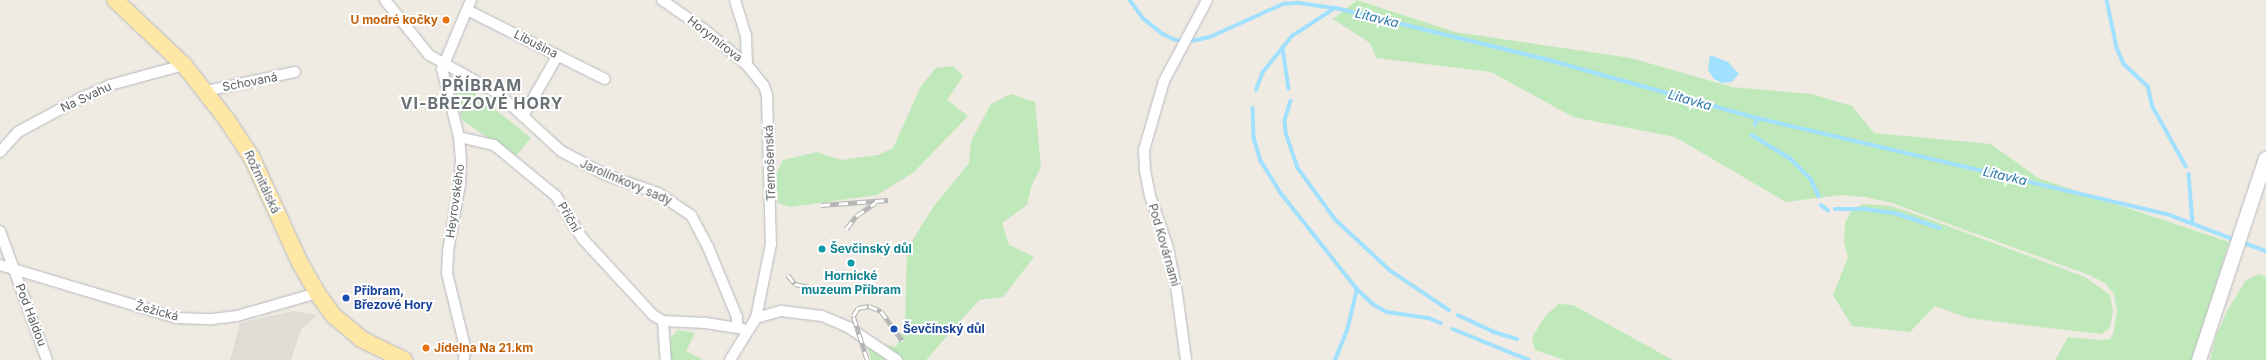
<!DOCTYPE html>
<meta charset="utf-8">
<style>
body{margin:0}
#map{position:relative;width:2266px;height:360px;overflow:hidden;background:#efeae2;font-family:Inter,sans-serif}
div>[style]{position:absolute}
.industrial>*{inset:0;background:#dfdcd6}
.green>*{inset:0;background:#c0e9bb}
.water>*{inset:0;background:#a1e1ff}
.stream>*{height:3.5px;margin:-1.75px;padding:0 1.75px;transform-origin:1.75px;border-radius:1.75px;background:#a1e1ff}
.roads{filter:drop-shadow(0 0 1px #b5b9be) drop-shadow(0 0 1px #b5b9be)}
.street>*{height:10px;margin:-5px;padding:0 5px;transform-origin:5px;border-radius:5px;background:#fff}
.secondary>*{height:14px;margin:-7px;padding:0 7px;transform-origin:7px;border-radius:7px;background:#fff}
.primary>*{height:16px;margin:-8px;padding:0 8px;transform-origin:8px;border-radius:8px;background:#ffe7a6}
.rail>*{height:4.5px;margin-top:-2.25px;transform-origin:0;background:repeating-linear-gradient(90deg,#fff 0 9px,#b2b3b4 0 18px);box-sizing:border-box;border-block:1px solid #b2b3b4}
.dots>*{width:11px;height:11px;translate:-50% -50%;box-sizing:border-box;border:2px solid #fff;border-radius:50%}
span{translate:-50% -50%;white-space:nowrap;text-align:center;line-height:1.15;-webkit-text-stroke:4px #fff;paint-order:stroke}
.food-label{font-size:12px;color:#c56008;font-weight:700}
.right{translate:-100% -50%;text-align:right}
.left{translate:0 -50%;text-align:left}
.street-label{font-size:12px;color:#5a6064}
.culture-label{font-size:12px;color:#0d838f;font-weight:700}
.transit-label{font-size:12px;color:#164399;font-weight:700}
.water-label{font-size:13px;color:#2f79a9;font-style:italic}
.district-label{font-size:16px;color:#6b7276;font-weight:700;letter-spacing:1px}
</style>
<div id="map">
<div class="industrial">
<i style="clip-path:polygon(293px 311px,317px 315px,301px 330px,291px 360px,230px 360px,240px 323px)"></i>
</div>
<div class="green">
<i style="clip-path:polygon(1357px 0,1455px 32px,1631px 58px,1732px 87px,1811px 94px,1852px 106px,1874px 133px,1991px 144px,2038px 178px,2229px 242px,2197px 343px,2195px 360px,2055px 360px,2068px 337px,2102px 340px,2110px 339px,2113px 334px,2117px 311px,2114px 294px,2105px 283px,2089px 275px,1892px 203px,1865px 197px,1840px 195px,1786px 202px,1675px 137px,1573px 117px,1491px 72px,1376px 58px,1370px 43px,1333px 19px)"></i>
<i style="clip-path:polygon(953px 66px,963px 76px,947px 100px,968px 116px,914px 172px,877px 195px,790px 207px,778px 203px,776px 174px,783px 160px,817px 152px,841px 160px,878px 155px,893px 148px,921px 86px,936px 68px)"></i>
<i style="clip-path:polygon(451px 74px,531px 138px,515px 157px,462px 120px)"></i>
<i style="clip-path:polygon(1011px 94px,1035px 102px,1041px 167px,1032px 185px,1027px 205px,1002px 223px,1009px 245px,1034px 257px,1003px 297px,979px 300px,926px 360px,871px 360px,866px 341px,896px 347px,905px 326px,907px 249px,934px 206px,969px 163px,971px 141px,991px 104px)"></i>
<i style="clip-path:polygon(1863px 204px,1891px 206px,1921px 216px,2085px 277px,2110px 295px,2113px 311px,2110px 328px,2101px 334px,2040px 327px,1968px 318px,1935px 306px,1910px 332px,1852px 326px,1833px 295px,1848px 257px,1844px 242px,1845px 223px,1852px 210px)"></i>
<i style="clip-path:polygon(2259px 274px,2266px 277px,2266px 360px,2210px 360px,2216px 336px,2227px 311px,2246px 280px)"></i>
<i style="clip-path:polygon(1559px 304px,1573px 305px,1673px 360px,1564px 360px,1535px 350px,1532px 341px,1534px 334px,1546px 315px)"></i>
<i style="clip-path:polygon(678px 330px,695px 333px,686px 351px,703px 360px,670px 360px,671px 337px)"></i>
</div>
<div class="water">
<i style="clip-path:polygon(1710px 55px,1728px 62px,1739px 74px,1732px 82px,1722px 83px,1714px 79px,1708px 70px)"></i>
</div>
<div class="stream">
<i style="left:1130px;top:0;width:22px;rotate:54deg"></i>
<i style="left:1143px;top:18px;width:26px;rotate:39deg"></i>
<i style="left:1163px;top:34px;width:14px;rotate:25deg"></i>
<i style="left:1176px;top:40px;width:15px;rotate:4deg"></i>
<i style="left:1191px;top:41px;width:19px;rotate:-12deg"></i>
<i style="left:1210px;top:37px;width:80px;rotate:-24.3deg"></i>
<i style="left:1283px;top:4px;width:16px;rotate:-4deg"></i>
<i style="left:1299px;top:3px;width:37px;rotate:8deg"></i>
<i style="left:1336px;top:8px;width:219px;rotate:13.7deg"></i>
<i style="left:1549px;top:60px;width:216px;rotate:15.6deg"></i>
<i style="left:1757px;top:118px;width:421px;rotate:13.2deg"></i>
<i style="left:2167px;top:214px;width:73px;rotate:20.9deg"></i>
<i style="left:2107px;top:0;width:49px;rotate:78.2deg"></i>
<i style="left:2117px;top:48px;width:17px;rotate:66deg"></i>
<i style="left:2124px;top:64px;width:33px;rotate:43deg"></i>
<i style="left:2148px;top:86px;width:22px;rotate:77deg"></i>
<i style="left:2153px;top:107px;width:68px;rotate:60.8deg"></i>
<i style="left:1283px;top:48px;width:41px;rotate:81.7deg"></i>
<i style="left:1256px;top:90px;width:19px;rotate:-69deg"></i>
<i style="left:1263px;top:72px;width:46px;rotate:-51.1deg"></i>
<i style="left:1292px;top:36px;width:51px;rotate:-33.1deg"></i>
<i style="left:1291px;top:101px;width:21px;rotate:107deg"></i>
<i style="left:1285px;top:121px;width:12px;rotate:85deg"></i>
<i style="left:1286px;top:133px;width:37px;rotate:71deg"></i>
<i style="left:1298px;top:168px;width:63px;rotate:54deg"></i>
<i style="left:1335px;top:219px;width:76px;rotate:42.9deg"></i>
<i style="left:1391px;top:271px;width:70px;rotate:33.9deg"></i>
<i style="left:1253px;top:108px;width:30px;rotate:88deg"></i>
<i style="left:1254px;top:138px;width:24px;rotate:73deg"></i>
<i style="left:1261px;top:161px;width:38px;rotate:58deg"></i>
<i style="left:1281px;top:193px;width:122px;rotate:51.6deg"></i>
<i style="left:1357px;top:289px;width:22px;rotate:43deg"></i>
<i style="left:1373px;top:304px;width:16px;rotate:30deg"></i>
<i style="left:1387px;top:312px;width:42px;rotate:8.1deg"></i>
<i style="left:1429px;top:318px;width:13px;rotate:23deg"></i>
<i style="left:1755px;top:125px;width:7px;rotate:-74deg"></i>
<i style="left:1752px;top:135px;width:46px;rotate:31.6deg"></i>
<i style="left:1791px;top:159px;width:28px;rotate:45deg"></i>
<i style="left:1811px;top:179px;width:19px;rotate:65deg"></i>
<i style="left:2189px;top:174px;width:50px;rotate:85.4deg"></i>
<i style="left:1821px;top:205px;width:9px;rotate:36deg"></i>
<i style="left:1835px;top:209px;width:30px"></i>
<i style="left:1865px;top:209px;width:30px;rotate:8deg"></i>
<i style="left:1895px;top:213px;width:47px;rotate:18.4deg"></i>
<i style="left:2241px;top:242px;width:27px;rotate:20deg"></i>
<i style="left:1458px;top:315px;width:40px;rotate:25deg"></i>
<i style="left:1494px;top:332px;width:24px;rotate:17deg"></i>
<i style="left:1453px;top:329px;width:82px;rotate:22.2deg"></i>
<i style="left:1335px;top:360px;width:31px;rotate:-68deg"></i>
<i style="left:1347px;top:331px;width:43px;rotate:-76.6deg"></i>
</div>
<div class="roads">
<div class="street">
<i style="left:385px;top:0;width:70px;rotate:51.3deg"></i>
<i style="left:429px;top:55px;width:80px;rotate:29.1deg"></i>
<i style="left:499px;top:94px;width:84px;rotate:42.6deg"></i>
<i style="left:561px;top:151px;width:51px;rotate:28.1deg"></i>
<i style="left:606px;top:175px;width:55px;rotate:19.1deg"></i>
<i style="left:658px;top:193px;width:40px;rotate:34deg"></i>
<i style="left:691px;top:215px;width:36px;rotate:62deg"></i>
<i style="left:708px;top:247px;width:76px;rotate:67.5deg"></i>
<i style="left:737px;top:317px;width:10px;rotate:90deg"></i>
<i style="left:662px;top:0;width:52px;rotate:34.9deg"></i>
<i style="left:705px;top:30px;width:55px;rotate:39.8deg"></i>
<i style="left:747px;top:65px;width:27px;rotate:51deg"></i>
<i style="left:764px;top:86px;width:9px;rotate:72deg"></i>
<i style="left:767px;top:95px;width:149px;rotate:88.5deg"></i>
<i style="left:771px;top:244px;width:76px;rotate:101.5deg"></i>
<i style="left:756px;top:318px;width:49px;rotate:121.8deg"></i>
<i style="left:735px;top:0;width:38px;rotate:73deg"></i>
<i style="left:746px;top:36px;width:29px;rotate:88deg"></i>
<i style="left:467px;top:10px;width:154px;rotate:26.6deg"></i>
<i style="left:206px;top:91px;width:91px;rotate:-12.1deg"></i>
<i style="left:523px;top:116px;width:70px;rotate:-60.2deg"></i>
<i style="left:459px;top:137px;width:36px;rotate:13deg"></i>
<i style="left:494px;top:145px;width:80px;rotate:39.4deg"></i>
<i style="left:556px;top:196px;width:49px;rotate:58.2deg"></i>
<i style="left:582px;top:238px;width:105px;rotate:47.3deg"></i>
<i style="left:653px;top:315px;width:12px;rotate:31deg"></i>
<i style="left:663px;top:321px;width:43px;rotate:2.7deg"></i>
<i style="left:706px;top:323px;width:37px;rotate:9deg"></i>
<i style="left:0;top:152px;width:27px;rotate:-48deg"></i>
<i style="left:18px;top:132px;width:72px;rotate:-28.4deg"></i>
<i style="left:81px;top:98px;width:32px;rotate:-24deg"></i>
<i style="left:110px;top:85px;width:77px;rotate:-15.1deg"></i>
<i style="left:0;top:231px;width:137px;rotate:70deg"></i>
<i style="left:0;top:265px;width:185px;rotate:16.7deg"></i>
<i style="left:177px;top:318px;width:35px;rotate:2deg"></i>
<i style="left:212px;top:319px;width:25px;rotate:-7deg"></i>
<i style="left:237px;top:316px;width:83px;rotate:-16deg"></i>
<i style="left:756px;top:318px;width:26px;rotate:-16deg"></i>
<i style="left:781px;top:311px;width:41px;rotate:7deg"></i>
<i style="left:822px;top:316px;width:28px;rotate:23deg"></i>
<i style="left:848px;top:327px;width:59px;rotate:34deg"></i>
<i style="left:663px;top:321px;width:39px;rotate:86deg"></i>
<i style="left:464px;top:360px;width:13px;rotate:-86deg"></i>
<i style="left:465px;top:347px;width:76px;rotate:-103.7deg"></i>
<i style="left:447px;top:273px;width:22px;rotate:-87deg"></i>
<i style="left:448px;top:251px;width:68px;rotate:-79.8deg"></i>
<i style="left:460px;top:184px;width:24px;rotate:-88deg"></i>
<i style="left:461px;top:160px;width:23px;rotate:-95deg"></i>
<i style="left:459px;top:137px;width:70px;rotate:-104deg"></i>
<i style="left:442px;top:69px;width:75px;rotate:-67.2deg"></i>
<i style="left:1186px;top:360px;width:75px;rotate:-97.7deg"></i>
<i style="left:1176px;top:286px;width:42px;rotate:-102.4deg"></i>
<i style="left:1167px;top:245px;width:52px;rotate:-109.1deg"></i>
<i style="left:1150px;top:196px;width:26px;rotate:-101deg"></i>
<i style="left:1145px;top:170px;width:20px;rotate:-93deg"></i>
<i style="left:1144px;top:150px;width:72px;rotate:-73.8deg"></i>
<i style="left:1164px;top:81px;width:92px;rotate:-62deg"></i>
</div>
<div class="secondary">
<i style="left:2199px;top:360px;width:212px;rotate:-71.6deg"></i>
</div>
<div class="primary">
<i style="left:115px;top:0;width:95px;rotate:43.3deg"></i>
<i style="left:184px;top:65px;width:70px;rotate:52deg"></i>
<i style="left:227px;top:120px;width:45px;rotate:56.7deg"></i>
<i style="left:252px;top:158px;width:115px;rotate:65.4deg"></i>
<i style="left:300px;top:263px;width:34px;rotate:60deg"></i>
<i style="left:317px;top:293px;width:29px;rotate:54deg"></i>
<i style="left:334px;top:316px;width:35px;rotate:40deg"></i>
<i style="left:361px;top:339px;width:48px;rotate:26deg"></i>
</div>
</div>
<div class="rail">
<i style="left:821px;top:205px;width:67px;rotate:-4.3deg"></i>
<i style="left:846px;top:229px;width:16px;rotate:-52deg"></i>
<i style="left:856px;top:216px;width:24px;rotate:-35deg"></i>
<i style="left:788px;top:275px;width:11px;rotate:52deg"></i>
<i style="left:795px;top:284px;width:30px;rotate:12deg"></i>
<i style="left:867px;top:360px;width:46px;rotate:-107.7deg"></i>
<i style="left:853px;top:316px;width:9px;rotate:-58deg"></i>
<i style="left:858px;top:308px;width:11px;rotate:-10deg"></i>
<i style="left:869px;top:306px;width:13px;rotate:23deg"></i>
<i style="left:881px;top:311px;width:37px;rotate:54deg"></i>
</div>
<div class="dots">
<i style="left:446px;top:20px;background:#e8710a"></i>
<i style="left:822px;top:249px;background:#0f9aa8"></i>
<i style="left:851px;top:263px;background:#0f9aa8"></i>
<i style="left:346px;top:298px;background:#1a4fb4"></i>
<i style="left:894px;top:329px;background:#1a4fb4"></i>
<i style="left:426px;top:348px;background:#e8710a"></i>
</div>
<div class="food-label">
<span class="right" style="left:438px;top:20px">U modré kočky</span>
<span class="left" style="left:434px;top:348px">Jídelna Na 21.km</span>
</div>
<div class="street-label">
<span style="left:715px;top:39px;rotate:38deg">Horymírova</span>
<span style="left:536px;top:44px;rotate:27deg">Libušina</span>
<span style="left:250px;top:82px;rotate:-11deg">Schovaná</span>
<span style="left:86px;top:97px;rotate:-25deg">Na Svahu</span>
<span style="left:770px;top:163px;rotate:-92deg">Třemošenská</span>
<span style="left:262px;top:182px;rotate:65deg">Rožmitálská</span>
<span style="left:626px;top:182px;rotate:23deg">Jarolímkovy sady</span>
<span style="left:455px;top:201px;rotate:-82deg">Heyrovského</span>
<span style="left:569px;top:217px;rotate:59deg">Příční</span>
<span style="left:1164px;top:245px;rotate:74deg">Pod Kovárnami</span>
<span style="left:157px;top:311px;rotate:15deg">Žežická</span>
<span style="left:31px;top:315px;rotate:69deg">Pod Haldou</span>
</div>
<div class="culture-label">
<span class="left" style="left:830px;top:249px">Ševčinský důl</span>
<span style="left:851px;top:283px">Hornické<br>muzeum Příbram</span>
</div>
<div class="transit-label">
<span class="left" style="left:354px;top:298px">Příbram,<br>Březové Hory</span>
<span class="left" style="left:903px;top:329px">Ševčínský důl</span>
</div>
<div class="water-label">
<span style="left:1377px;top:18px;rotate:14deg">Litavka</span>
<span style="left:1690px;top:100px;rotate:16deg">Litavka</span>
<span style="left:2005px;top:176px;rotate:13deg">Litavka</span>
</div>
<div class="district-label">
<span style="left:482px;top:94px">PŘÍBRAM<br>VI-BŘEZOVÉ HORY</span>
</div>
</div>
